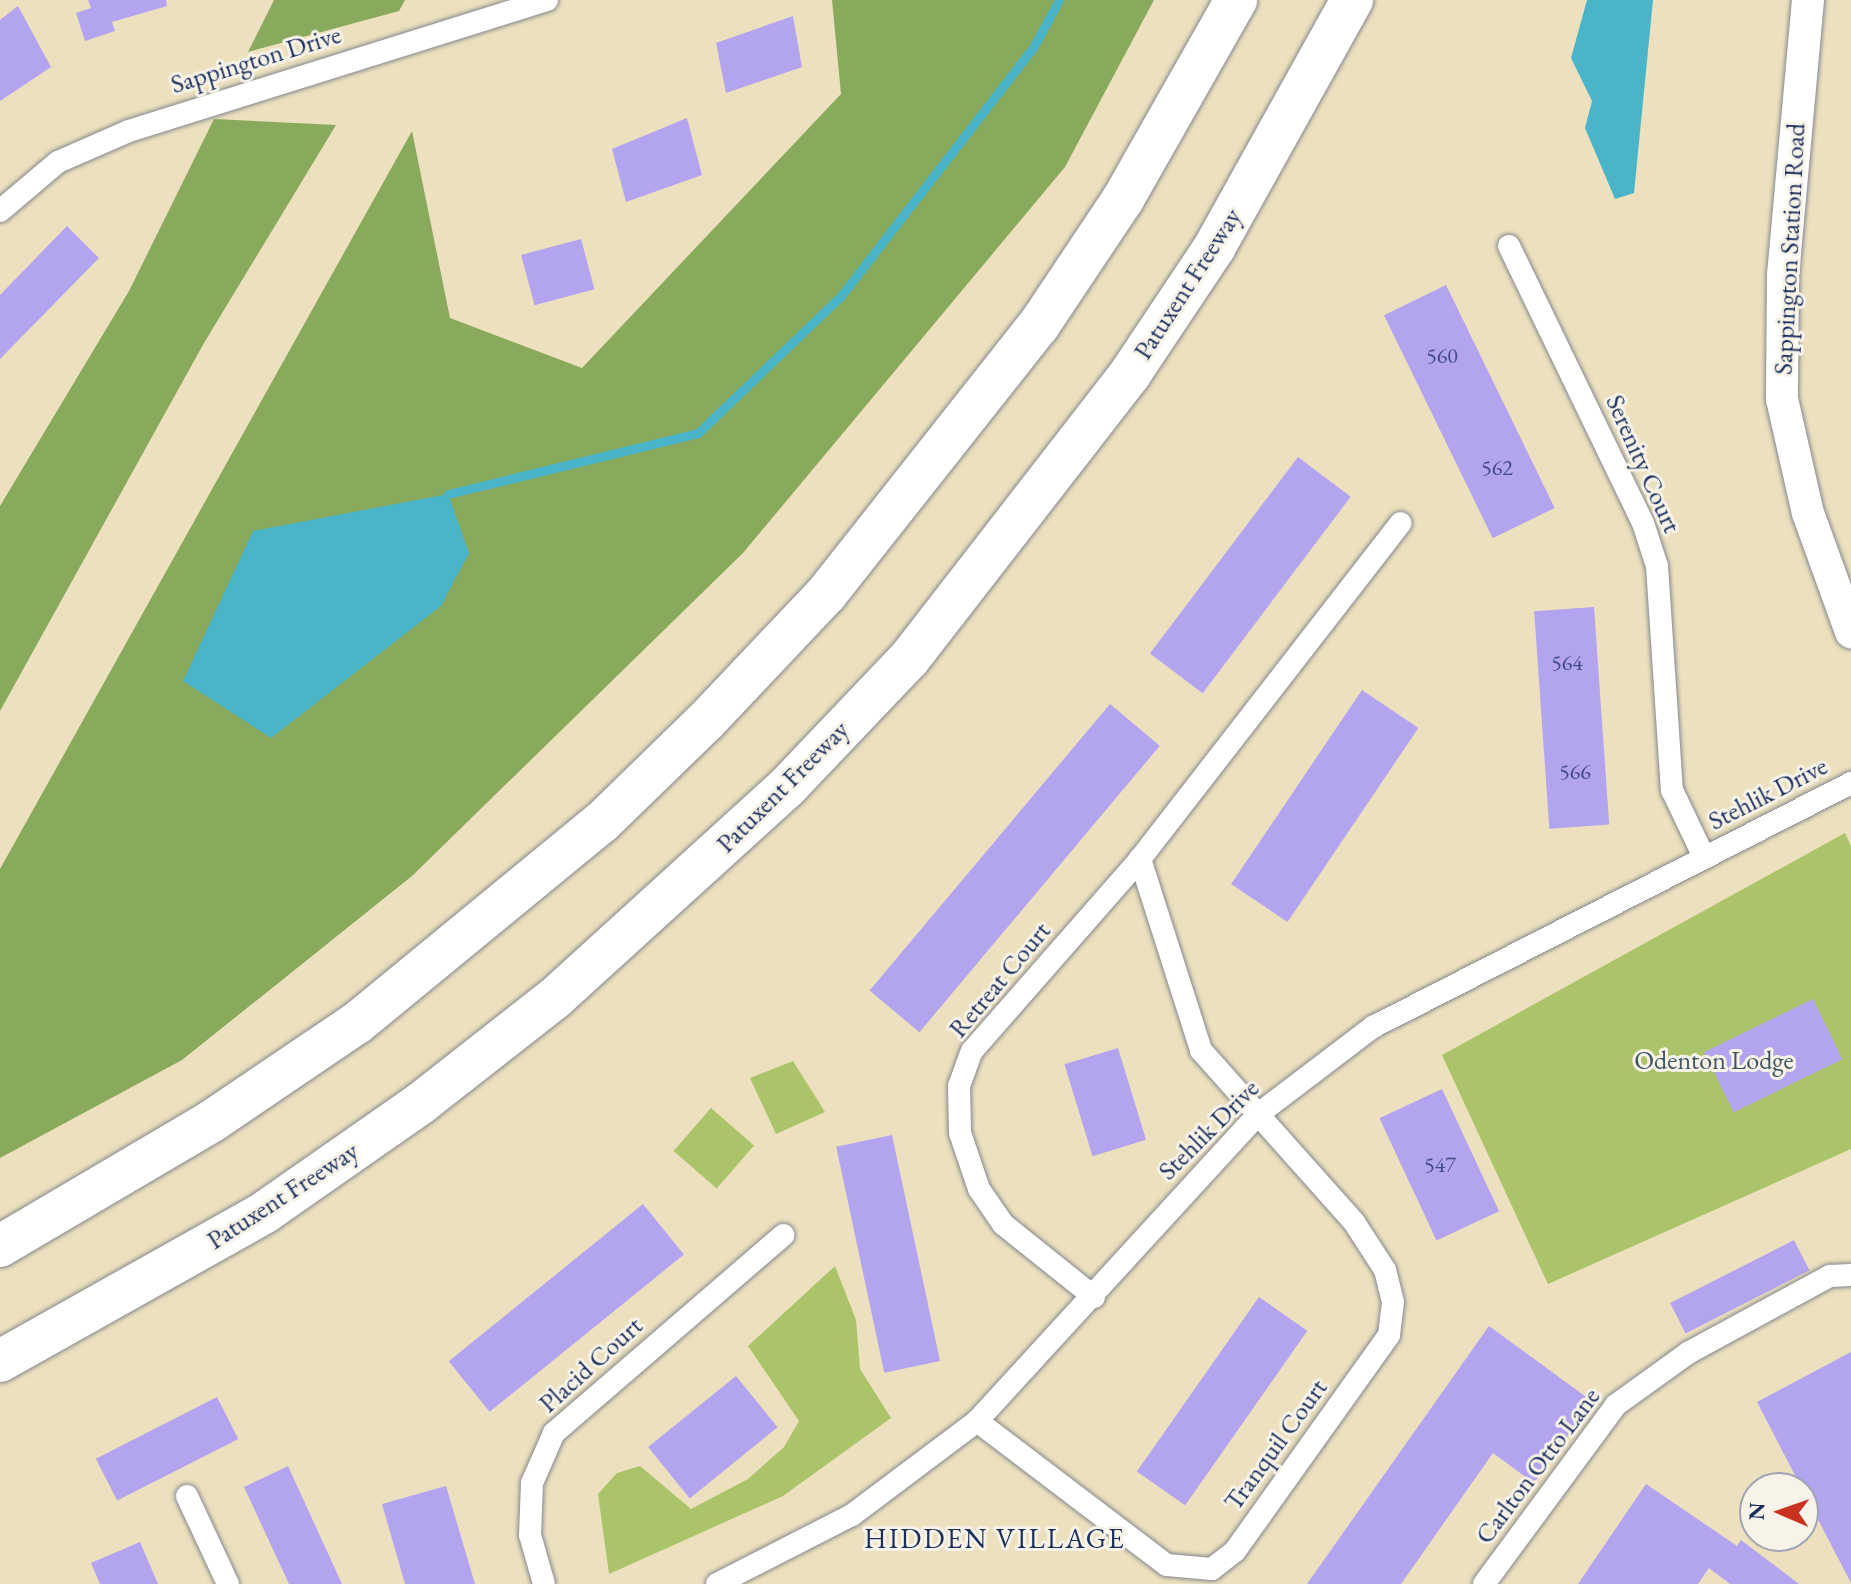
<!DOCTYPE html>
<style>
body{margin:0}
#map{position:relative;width:1851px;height:1584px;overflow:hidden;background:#ece0be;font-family:"EB Garamond",serif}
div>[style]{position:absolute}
.green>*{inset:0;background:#acc469;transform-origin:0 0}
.forest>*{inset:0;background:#89aa5d}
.water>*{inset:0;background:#4ab5c8}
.stream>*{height:9px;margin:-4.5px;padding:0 4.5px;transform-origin:4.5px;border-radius:4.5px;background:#4ab5c8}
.building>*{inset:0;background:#b3a4f0;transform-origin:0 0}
.roads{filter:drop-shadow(0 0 2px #84888e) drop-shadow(0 0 2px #84888e)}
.street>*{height:22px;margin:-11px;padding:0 11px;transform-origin:11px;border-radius:11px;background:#fff}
.secondary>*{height:32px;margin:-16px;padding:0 16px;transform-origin:16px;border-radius:16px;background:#fff}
.highway>*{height:42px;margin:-21px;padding:0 21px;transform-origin:21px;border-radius:21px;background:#fff}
span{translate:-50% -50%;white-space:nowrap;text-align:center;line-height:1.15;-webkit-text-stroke:6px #f7f3e8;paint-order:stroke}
.number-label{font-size:22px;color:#414c82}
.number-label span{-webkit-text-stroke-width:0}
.street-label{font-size:26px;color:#1b2f5e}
.park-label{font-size:26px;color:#3f5461}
.neighbourhood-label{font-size:28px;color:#1b2f5e;letter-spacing:2px}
.north{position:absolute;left:1739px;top:1472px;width:80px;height:80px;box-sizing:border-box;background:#f7f3e8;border:2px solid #9fa5b1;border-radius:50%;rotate:272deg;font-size:22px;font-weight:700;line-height:32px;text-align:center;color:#1b2f5e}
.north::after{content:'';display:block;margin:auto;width:28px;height:36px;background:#c8321e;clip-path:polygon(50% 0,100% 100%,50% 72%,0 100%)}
</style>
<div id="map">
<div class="green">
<i style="clip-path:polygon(1845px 833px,1851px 846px,1851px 1149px,1548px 1284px,1442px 1055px)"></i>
<i style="clip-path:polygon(793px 1061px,825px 1112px,776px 1134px,750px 1078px)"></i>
<i style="left:711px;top:1108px;width:57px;height:57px;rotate:41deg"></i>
<i style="clip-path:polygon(835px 1266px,856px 1320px,860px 1369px,891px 1418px,783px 1496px,609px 1574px,598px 1494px,617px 1473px,640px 1466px,691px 1509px,748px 1479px,784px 1447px,799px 1421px,748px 1346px)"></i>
</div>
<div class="forest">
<i style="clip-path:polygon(274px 0,405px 0,399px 11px,248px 52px)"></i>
<i style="clip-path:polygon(832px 0,1154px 0,1065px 167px,743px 553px,412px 876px,182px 1060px,0 1158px,0 869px,412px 131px,450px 318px,582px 368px,841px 94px)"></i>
<i style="clip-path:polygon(214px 119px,336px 125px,204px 343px,0 711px,0 506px,129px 291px)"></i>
</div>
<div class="water">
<i style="clip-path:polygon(1587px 0,1653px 0,1634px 193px,1615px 199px,1585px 128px,1592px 101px,1571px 58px)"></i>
<i style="clip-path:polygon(448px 494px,469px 553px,441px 606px,271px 738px,183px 681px,253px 531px)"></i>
</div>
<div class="stream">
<i style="left:448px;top:494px;width:257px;rotate:-13.7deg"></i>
<i style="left:698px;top:433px;width:198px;rotate:-43.8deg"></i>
<i style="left:841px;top:296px;width:314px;rotate:-52.3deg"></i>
<i style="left:1033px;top:48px;width:55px;rotate:-61.6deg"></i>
</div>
<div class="building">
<i style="clip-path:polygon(88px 0,166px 0,167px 6px,112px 22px,115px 31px,85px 41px,76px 13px,91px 8px)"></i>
<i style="clip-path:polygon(18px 6px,51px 67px,0 101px,0 20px)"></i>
<i style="clip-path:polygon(793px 16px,802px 67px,726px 93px,716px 43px)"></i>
<i style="clip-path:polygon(687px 118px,702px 175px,626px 202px,612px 149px)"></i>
<i style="clip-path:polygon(67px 226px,99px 258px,0 359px,0 295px)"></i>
<i style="left:581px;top:239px;width:52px;height:62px;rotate:75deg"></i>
<i style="left:1446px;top:285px;width:248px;height:69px;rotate:64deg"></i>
<i style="left:1298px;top:457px;width:66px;height:246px;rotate:37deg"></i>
<i style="left:1594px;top:607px;width:218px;height:60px;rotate:86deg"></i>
<i style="left:1362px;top:690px;width:68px;height:234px;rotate:34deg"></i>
<i style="left:1110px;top:704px;width:65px;height:374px;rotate:40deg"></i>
<i style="left:1813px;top:999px;width:67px;height:121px;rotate:64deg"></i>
<i style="left:1118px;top:1048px;width:96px;height:56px;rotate:73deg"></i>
<i style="left:1442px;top:1089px;width:135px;height:69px;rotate:65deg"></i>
<i style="left:892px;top:1135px;width:231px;height:57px;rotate:78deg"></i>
<i style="left:643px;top:1204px;width:65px;height:250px;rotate:51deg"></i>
<i style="left:1794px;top:1240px;width:34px;height:139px;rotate:63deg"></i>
<i style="left:1259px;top:1297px;width:59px;height:213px;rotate:35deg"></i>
<i style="clip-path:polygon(1489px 1326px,1593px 1402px,1534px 1483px,1493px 1453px,1401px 1584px,1307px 1584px)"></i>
<i style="clip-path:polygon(1851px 1352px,1851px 1583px,1757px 1402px)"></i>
<i style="left:736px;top:1376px;width:66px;height:113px;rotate:51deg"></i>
<i style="left:217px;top:1397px;width:47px;height:136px;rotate:63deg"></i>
<i style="clip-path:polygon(288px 1466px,342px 1584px,289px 1584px,244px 1487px)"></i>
<i style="clip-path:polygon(1646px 1484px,1737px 1546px,1741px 1540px,1799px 1584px,1730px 1584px,1709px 1568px,1698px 1584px,1578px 1584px)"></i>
<i style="clip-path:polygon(446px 1486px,475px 1584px,405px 1584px,382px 1504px)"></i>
<i style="clip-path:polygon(140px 1542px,158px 1584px,100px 1584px,91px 1563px)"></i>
</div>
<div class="roads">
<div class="street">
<i style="left:0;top:211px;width:76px;rotate:-40.2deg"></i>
<i style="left:58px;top:162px;width:77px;rotate:-23.6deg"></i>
<i style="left:129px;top:131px;width:438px;rotate:-17.4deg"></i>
<i style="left:1509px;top:246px;width:308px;rotate:64.2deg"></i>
<i style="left:1643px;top:523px;width:45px;rotate:72deg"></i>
<i style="left:1657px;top:566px;width:225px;rotate:86.2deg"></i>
<i style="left:1672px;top:790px;width:74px;rotate:64.5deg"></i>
<i style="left:1094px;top:1297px;width:117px;rotate:-141.3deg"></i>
<i style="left:1003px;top:1224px;width:42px;rotate:-124.4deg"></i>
<i style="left:979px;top:1189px;width:59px;rotate:-108.7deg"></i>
<i style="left:960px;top:1133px;width:47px;rotate:-91.2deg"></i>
<i style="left:959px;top:1086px;width:37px;rotate:-70deg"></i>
<i style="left:972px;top:1051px;width:255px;rotate:-48.8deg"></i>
<i style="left:1140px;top:859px;width:425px;rotate:-52.2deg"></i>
<i style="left:977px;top:1421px;width:238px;rotate:37.2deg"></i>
<i style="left:1167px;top:1565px;width:45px;rotate:5.1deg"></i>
<i style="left:1212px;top:1569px;width:29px;rotate:-38deg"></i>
<i style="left:1235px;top:1551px;width:265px;rotate:-54.5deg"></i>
<i style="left:1389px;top:1335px;width:33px;rotate:-83deg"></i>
<i style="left:1393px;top:1302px;width:33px;rotate:-104deg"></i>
<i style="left:1385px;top:1270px;width:57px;rotate:-122.9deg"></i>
<i style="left:1354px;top:1222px;width:230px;rotate:-131.7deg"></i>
<i style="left:1201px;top:1050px;width:201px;rotate:-107.7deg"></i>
<i style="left:187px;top:1496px;width:97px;rotate:65deg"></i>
<i style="left:544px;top:1584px;width:51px;rotate:-105.9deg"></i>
<i style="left:530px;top:1535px;width:52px;rotate:-87.8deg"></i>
<i style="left:532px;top:1483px;width:55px;rotate:-66.3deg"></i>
<i style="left:554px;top:1433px;width:303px;rotate:-40.8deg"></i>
<i style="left:717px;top:1584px;width:152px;rotate:-27.1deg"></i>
<i style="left:852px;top:1515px;width:156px;rotate:-36.9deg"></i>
<i style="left:977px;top:1421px;width:415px;rotate:-47.5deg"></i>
<i style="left:1257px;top:1115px;width:146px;rotate:-37.2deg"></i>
<i style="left:1373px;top:1027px;width:537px;rotate:-27.04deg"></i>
<i style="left:1484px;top:1584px;width:222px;rotate:-53.6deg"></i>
<i style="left:1616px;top:1405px;width:89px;rotate:-35.8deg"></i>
<i style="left:1688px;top:1353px;width:162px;rotate:-28.5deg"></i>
<i style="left:1830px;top:1276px;width:21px;rotate:-3deg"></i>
</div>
<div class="secondary">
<i style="left:1808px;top:0;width:277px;rotate:95.2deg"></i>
<i style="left:1783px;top:276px;width:123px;rotate:90.5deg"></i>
<i style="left:1782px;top:399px;width:117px;rotate:77.2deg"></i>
<i style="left:1808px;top:513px;width:127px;rotate:70.1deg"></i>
</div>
<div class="highway">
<i style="left:0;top:1246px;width:246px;rotate:-30.5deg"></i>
<i style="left:212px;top:1121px;width:175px;rotate:-34.1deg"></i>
<i style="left:357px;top:1023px;width:317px;rotate:-39.4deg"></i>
<i style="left:602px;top:822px;width:145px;rotate:-44.2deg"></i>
<i style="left:706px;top:721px;width:176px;rotate:-46.6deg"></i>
<i style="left:827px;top:593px;width:342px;rotate:-51.7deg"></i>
<i style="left:1039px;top:325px;width:151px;rotate:-56.3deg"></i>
<i style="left:1123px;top:199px;width:229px;rotate:-60.4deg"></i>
<i style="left:0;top:1361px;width:304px;rotate:-29.3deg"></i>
<i style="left:265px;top:1212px;width:190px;rotate:-34.9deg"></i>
<i style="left:421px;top:1103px;width:170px;rotate:-38.1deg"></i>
<i style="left:555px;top:998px;width:314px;rotate:-42.3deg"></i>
<i style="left:787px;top:787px;width:177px;rotate:-46.4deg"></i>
<i style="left:909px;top:659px;width:361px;rotate:-52.2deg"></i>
<i style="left:1130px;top:374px;width:151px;rotate:-56.3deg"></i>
<i style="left:1214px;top:248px;width:284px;rotate:-60.9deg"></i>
</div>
</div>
<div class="number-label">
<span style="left:1442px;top:356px">560</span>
<span style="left:1497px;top:468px">562</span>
<span style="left:1567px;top:663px">564</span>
<span style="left:1575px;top:772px">566</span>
<span style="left:1440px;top:1165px">547</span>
</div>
<div class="street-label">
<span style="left:256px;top:60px;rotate:-17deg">Sappington Drive</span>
<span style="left:1790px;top:249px;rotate:-87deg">Sappington Station Road</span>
<span style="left:1188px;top:284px;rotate:-57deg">Patuxent Freeway</span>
<span style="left:1643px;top:464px;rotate:66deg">Serenity Court</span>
<span style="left:783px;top:787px;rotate:-45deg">Patuxent Freeway</span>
<span style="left:1768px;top:794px;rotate:-27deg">Stehlik Drive</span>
<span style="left:1000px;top:980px;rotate:-50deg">Retreat Court</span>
<span style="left:1209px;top:1130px;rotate:-45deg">Stehlik Drive</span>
<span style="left:283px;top:1196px;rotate:-33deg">Patuxent Freeway</span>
<span style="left:591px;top:1365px;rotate:-42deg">Placid Court</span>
<span style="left:1276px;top:1445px;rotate:-54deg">Tranquil Court</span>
<span style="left:1538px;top:1466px;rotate:-53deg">Carlton Otto Lane</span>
</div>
<div class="park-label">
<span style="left:1714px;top:1061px">Odenton Lodge</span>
</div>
<div class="neighbourhood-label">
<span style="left:995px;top:1538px">HIDDEN VILLAGE</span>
</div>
<div class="north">N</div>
</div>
